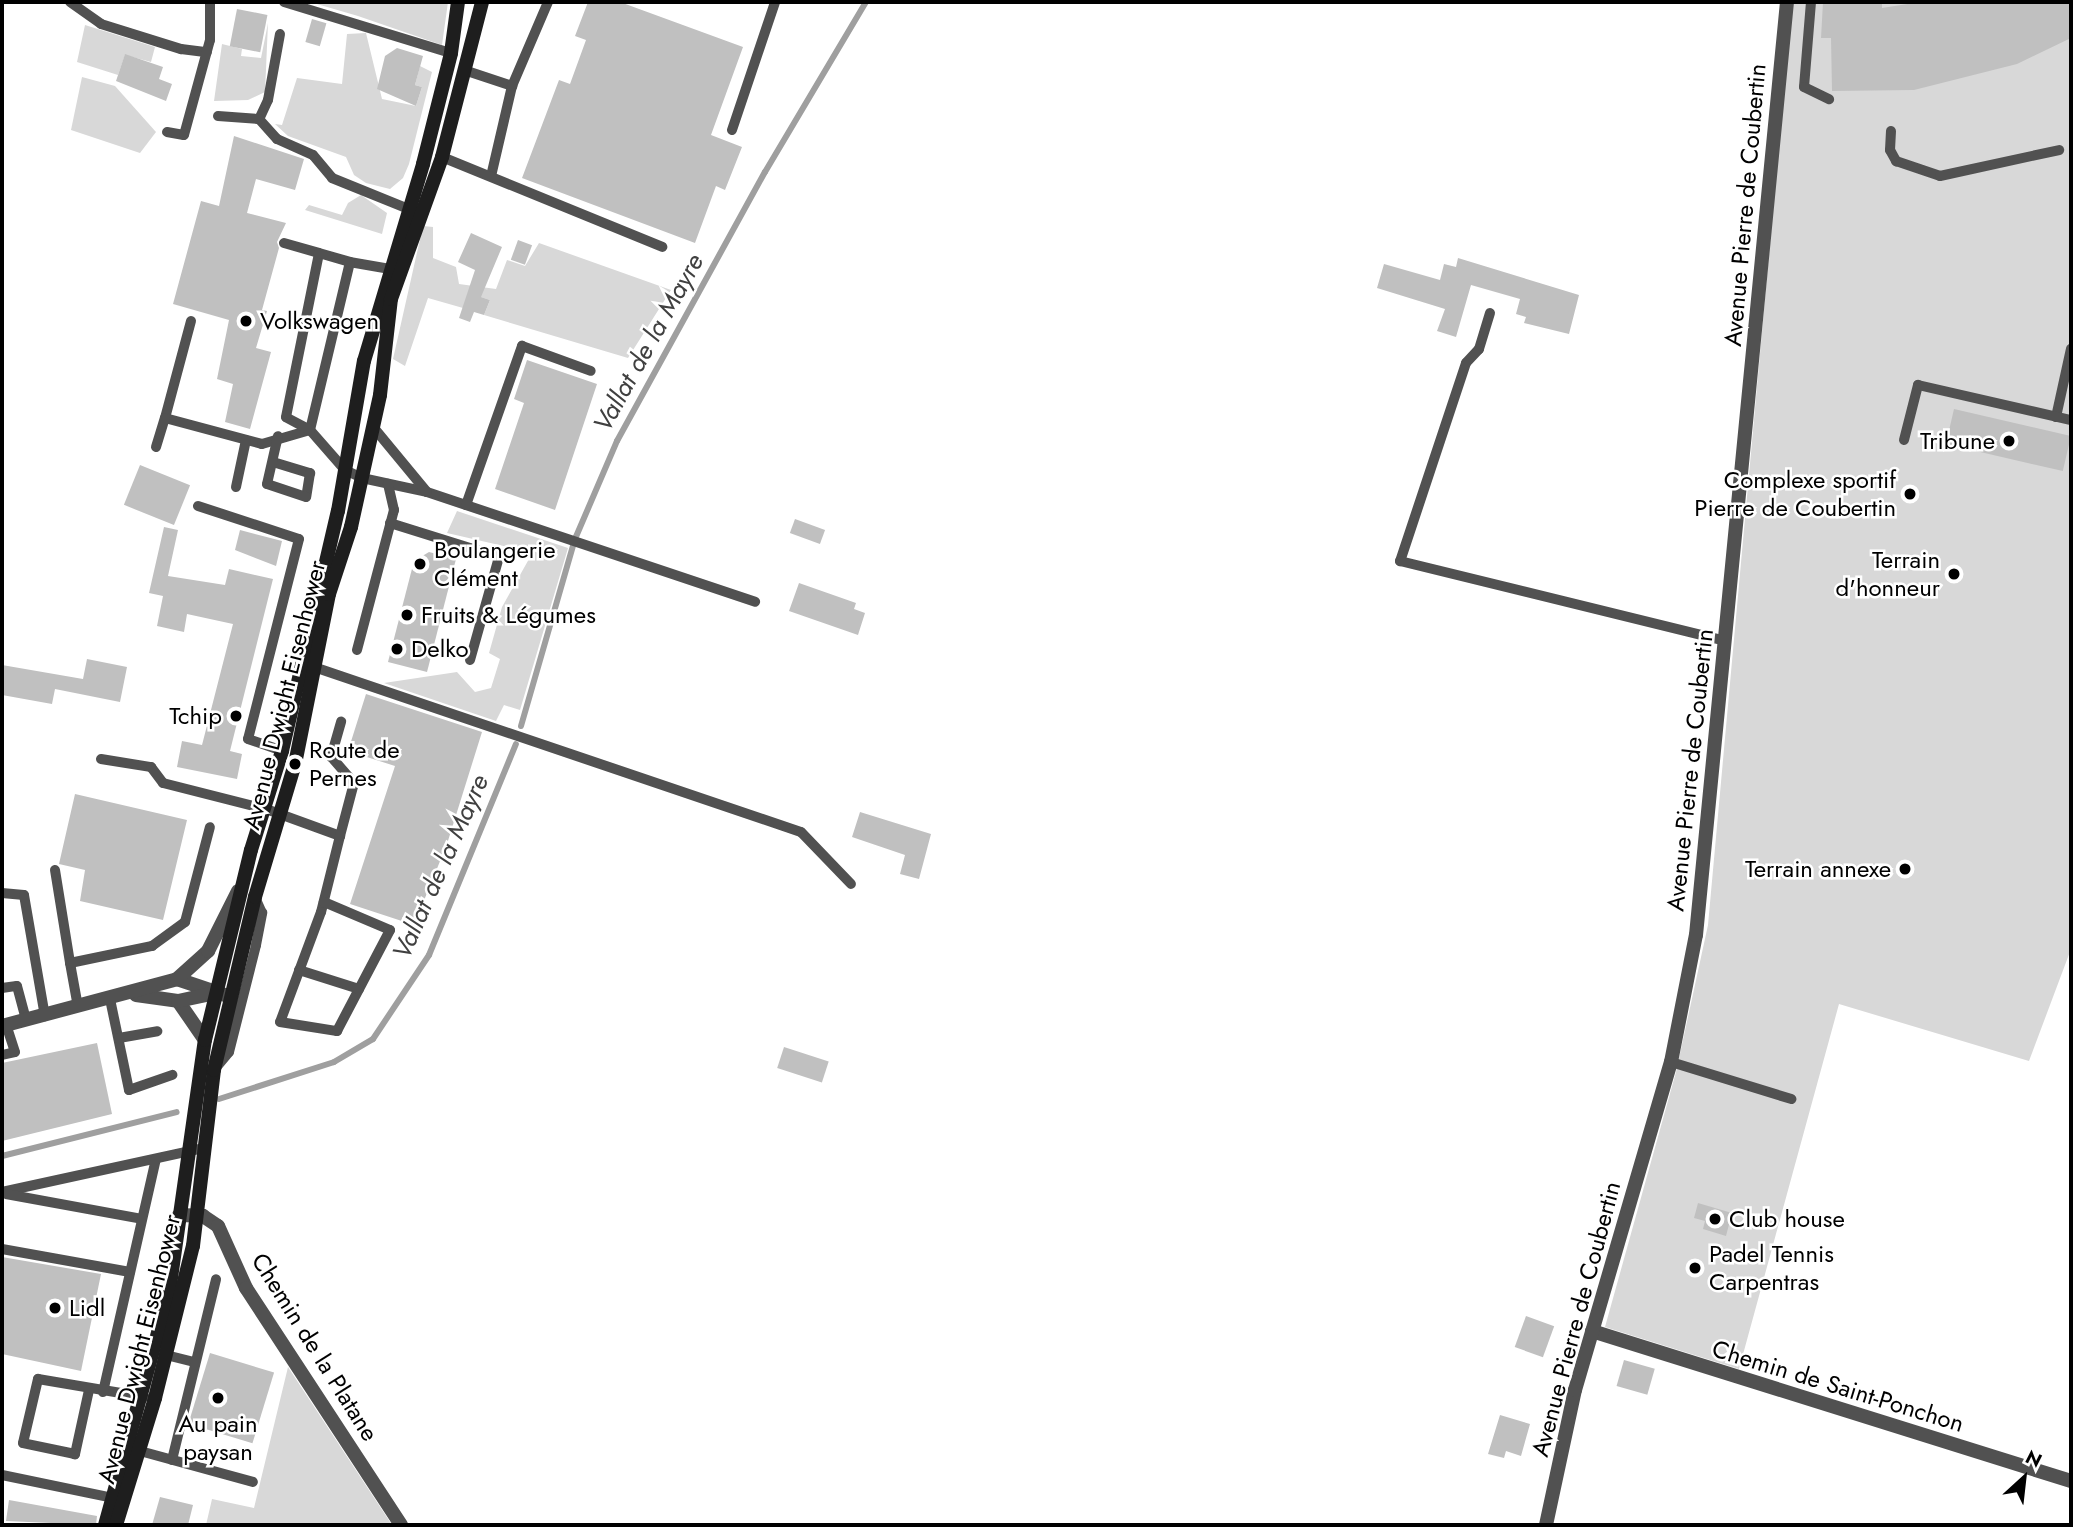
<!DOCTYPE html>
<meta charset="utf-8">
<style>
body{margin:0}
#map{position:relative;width:2073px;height:1527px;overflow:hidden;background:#fff;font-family:Jost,sans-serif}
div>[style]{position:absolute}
.green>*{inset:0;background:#d8d8d8}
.stream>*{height:6px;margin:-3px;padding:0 3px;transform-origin:3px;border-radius:3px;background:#9f9f9f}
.building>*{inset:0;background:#c0c0c0;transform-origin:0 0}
.lane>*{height:10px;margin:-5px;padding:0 5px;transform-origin:5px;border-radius:5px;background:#515151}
.street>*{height:14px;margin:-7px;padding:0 7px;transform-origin:7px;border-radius:7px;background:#515151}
.secondary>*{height:14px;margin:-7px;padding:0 7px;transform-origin:7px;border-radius:7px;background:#1e1e1e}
.dots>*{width:19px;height:19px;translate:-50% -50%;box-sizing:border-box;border:4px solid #fff;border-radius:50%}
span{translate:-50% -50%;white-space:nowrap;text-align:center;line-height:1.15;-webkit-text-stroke:5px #fff;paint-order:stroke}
.street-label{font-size:24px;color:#000}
.poi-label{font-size:24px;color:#000}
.left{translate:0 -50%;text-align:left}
.right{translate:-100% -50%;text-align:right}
.water-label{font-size:26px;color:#404040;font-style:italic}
.frame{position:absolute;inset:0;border:4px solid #000;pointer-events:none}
.north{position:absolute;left:1989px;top:1443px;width:70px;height:70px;-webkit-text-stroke:5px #fff;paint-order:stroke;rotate:27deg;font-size:19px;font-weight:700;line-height:28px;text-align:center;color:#000}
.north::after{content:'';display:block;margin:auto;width:24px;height:32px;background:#000;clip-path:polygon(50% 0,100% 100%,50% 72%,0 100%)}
</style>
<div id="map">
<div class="green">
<i style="clip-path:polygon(310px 2px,448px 2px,442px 45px,358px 16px)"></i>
<i style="clip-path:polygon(1792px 2px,2071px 2px,2071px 949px,2029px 1061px,1839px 1004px,1739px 1369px,1605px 1327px,1676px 1072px,1708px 925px)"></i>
<i style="clip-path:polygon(268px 23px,265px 92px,248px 100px,214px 101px,222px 44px,242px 49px,241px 56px,261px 58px)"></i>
<i style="clip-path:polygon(85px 25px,155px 47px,151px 62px,125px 55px,118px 75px,77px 62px)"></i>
<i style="clip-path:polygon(366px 33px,382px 99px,416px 106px,422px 87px,415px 85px,420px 66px,432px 72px,409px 164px,403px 178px,390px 189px,366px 183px,354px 175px,346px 157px,288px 136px,275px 124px,282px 125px,297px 78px,342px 84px,347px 34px)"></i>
<i style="clip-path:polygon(82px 77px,115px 86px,156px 132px,140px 153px,71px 130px)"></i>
<i style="clip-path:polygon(361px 195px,387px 213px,382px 234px,305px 210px,309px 205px,342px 215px,348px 203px)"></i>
<i style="clip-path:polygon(423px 226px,433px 227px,433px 258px,456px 267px,459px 284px,496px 289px,507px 260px,525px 266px,539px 243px,671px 290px,628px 358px,484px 315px,490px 300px,468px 293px,463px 308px,428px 298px,405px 366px,393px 359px)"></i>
<i style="clip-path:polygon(457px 511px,568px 548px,520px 710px,504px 705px,496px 721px,384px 683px,457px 672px,475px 692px,491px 688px,500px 659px,489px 653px,502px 607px,529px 559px,517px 549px,447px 533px)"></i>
<i style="clip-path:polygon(288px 1367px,392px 1525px,206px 1525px,212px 1499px,254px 1508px)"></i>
</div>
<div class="stream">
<i style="left:521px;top:726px;width:195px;rotate:-73.9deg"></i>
<i style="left:575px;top:539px;width:107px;rotate:-66.8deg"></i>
<i style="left:617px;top:441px;width:307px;rotate:-61.2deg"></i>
<i style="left:765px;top:172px;width:198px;rotate:-59.3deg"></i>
<i style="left:219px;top:1099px;width:121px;rotate:-17.8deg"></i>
<i style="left:334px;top:1062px;width:45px;rotate:-30.5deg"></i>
<i style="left:373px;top:1039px;width:101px;rotate:-56.3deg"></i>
<i style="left:429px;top:955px;width:228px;rotate:-67.6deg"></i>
<i style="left:2px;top:1156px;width:180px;rotate:-14.1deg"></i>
</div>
<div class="building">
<i style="clip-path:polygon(588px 2px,620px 2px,743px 47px,711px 135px,742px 147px,725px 190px,716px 186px,695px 243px,522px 178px,559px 80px,570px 84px,586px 40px,575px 36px)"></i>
<i style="clip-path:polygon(1823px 2px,1882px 2px,1882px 8px,1920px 2px,2071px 2px,2071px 38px,2017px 64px,1914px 90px,1832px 91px,1831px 38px,1821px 38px)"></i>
<i style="left:237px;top:9px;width:31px;height:38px;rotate:11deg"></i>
<i style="left:312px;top:19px;width:15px;height:24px;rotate:16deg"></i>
<i style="clip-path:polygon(397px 48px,423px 56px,415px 85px,422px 87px,416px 106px,377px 89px,385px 56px)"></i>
<i style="clip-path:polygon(125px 54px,163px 67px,159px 79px,172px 84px,166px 101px,116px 81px)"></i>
<i style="clip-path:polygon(234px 136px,304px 159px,295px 190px,256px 179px,247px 213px,286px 223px,277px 242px,279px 248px,262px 310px,267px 311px,256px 348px,271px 352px,250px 429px,225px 422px,233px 384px,217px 379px,229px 320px,173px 304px,201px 201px,219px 206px)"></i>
<i style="clip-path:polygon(471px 233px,502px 247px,481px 297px,490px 300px,484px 315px,474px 312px,470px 322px,459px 318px,475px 270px,458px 262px)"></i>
<i style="left:518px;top:240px;width:15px;height:21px;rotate:20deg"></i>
<i style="clip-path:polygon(1458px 258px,1579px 295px,1569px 334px,1524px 323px,1526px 317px,1516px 314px,1520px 299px,1471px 285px,1456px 337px,1437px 331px,1445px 309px,1377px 288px,1384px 264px,1440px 280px,1444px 264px,1456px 267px)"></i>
<i style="clip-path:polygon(527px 360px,597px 384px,555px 510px,495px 489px,524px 403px,514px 399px)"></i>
<i style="left:1954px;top:409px;width:120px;height:36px;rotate:13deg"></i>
<i style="left:140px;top:465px;width:54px;height:43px;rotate:22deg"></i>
<i style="left:795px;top:519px;width:32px;height:15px;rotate:20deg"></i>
<i style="clip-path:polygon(164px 527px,178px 530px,168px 576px,225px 585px,229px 569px,273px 579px,230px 751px,242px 754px,237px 779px,177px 767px,182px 741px,202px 745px,233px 624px,187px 614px,184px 632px,157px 626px,163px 596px,149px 593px)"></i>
<i style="clip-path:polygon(240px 530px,282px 541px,276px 566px,235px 550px)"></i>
<i style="clip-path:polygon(429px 552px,456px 559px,427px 672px,388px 662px,414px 561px)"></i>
<i style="clip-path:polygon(799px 583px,856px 603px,854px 609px,865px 613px,858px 635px,789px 611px)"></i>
<i style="clip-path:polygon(87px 659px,127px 667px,120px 702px,55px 689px,52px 704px,2px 695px,2px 665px,83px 679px)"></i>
<i style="clip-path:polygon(366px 694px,482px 732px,447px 844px,414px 925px,350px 904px,395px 766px,348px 751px)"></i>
<i style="clip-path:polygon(75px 794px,187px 820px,163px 920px,80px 901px,85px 870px,59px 864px)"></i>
<i style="clip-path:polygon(860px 812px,931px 834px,919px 879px,900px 874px,905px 855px,852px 837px)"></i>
<i style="clip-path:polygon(97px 1043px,112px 1114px,2px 1141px,2px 1063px)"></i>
<i style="left:784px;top:1047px;width:47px;height:22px;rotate:18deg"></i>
<i style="clip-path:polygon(1698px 1203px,1732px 1213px,1726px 1236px,1703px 1229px,1705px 1221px,1694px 1218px)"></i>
<i style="clip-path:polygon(2px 1257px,101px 1274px,81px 1371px,2px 1354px)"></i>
<i style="left:1526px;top:1316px;width:30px;height:33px;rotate:20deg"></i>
<i style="left:210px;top:1353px;width:67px;height:74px;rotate:17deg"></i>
<i style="left:1624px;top:1360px;width:32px;height:27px;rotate:16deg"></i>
<i style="clip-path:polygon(1500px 1415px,1530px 1424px,1521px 1456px,1506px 1451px,1504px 1458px,1488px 1454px)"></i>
<i style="clip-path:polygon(160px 1497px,193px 1505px,188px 1525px,152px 1525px)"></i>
<i style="clip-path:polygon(9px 1500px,97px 1516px,96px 1525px,6px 1521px)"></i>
</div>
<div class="lane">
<i style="left:70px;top:2px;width:38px;rotate:35deg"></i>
<i style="left:101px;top:24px;width:84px;rotate:17.4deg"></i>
<i style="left:181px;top:49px;width:26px;rotate:7deg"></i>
<i style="left:284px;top:2px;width:175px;rotate:17deg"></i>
<i style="left:1811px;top:2px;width:85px;rotate:94.7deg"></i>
<i style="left:1804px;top:87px;width:28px;rotate:26deg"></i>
<i style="left:280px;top:34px;width:67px;rotate:100.3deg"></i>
<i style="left:268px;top:100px;width:21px;rotate:115deg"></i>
<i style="left:259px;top:119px;width:27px;rotate:48deg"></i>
<i style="left:277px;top:139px;width:39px;rotate:24deg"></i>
<i style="left:313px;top:155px;width:30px;rotate:50deg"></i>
<i style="left:332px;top:178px;width:85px;rotate:22.1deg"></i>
<i style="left:464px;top:70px;width:51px;rotate:18.4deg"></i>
<i style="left:512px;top:86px;width:92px;rotate:103.1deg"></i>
<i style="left:512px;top:86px;width:91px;rotate:-66.8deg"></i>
<i style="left:218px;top:116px;width:41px;rotate:4.2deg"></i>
<i style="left:732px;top:130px;width:135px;rotate:-71.4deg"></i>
<i style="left:1891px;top:131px;width:19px;rotate:93deg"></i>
<i style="left:1890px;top:150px;width:13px;rotate:61deg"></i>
<i style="left:1896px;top:161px;width:46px;rotate:18.8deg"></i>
<i style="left:1940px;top:176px;width:122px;rotate:-12.3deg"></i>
<i style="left:167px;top:132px;width:17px;rotate:10deg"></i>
<i style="left:184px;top:135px;width:98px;rotate:-74.7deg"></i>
<i style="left:210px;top:40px;width:38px;rotate:-90deg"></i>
<i style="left:442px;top:157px;width:238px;rotate:22.2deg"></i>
<i style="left:284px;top:243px;width:36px;rotate:16deg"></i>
<i style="left:390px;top:269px;width:41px;rotate:-170.1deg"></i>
<i style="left:350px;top:262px;width:173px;rotate:103.4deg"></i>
<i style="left:310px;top:430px;width:53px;rotate:48.8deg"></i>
<i style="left:345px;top:470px;width:19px;rotate:25deg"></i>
<i style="left:362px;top:478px;width:66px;rotate:12.2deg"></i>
<i style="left:427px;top:492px;width:346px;rotate:18.5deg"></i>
<i style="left:1490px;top:313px;width:38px;rotate:107deg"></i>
<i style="left:1479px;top:349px;width:19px;rotate:133deg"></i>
<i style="left:1466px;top:363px;width:209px;rotate:108.4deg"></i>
<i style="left:1400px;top:561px;width:335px;rotate:13.8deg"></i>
<i style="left:191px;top:321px;width:100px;rotate:105deg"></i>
<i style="left:165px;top:418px;width:100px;rotate:15deg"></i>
<i style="left:262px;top:444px;width:50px;rotate:-16.3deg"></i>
<i style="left:2056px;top:417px;width:70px;rotate:-77.6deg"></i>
<i style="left:374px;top:428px;width:83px;rotate:50.4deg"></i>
<i style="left:310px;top:430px;width:27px;rotate:-152deg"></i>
<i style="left:286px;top:417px;width:167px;rotate:-78.6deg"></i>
<i style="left:319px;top:253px;width:32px;rotate:16deg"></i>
<i style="left:1904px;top:440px;width:57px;rotate:-75.7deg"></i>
<i style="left:1918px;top:385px;width:157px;rotate:12.9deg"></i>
<i style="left:156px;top:447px;width:30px;rotate:-73deg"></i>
<i style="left:273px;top:462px;width:39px;rotate:17deg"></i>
<i style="left:310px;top:473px;width:24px;rotate:99deg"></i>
<i style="left:306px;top:497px;width:41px;rotate:-161.6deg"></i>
<i style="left:267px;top:484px;width:49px;rotate:-77.1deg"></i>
<i style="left:236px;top:487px;width:48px;rotate:-78deg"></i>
<i style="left:466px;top:505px;width:169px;rotate:-70.6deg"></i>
<i style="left:522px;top:346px;width:73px;rotate:19.9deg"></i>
<i style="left:198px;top:506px;width:106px;rotate:18.1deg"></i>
<i style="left:299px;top:539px;width:206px;rotate:104.3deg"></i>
<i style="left:248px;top:739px;width:36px;rotate:19deg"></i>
<i style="left:390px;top:523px;width:114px;rotate:17.3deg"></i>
<i style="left:499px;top:557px;width:107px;rotate:105.7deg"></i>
<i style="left:357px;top:650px;width:145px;rotate:-75.2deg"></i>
<i style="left:394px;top:510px;width:27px;rotate:-103deg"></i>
<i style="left:314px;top:667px;width:514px;rotate:18.72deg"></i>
<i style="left:801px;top:832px;width:72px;rotate:46.1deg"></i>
<i style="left:101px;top:759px;width:51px;rotate:9.1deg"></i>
<i style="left:151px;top:767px;width:20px;rotate:53deg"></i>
<i style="left:163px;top:783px;width:106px;rotate:14.2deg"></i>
<i style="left:266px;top:809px;width:79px;rotate:20deg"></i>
<i style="left:340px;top:836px;width:78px;rotate:104deg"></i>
<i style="left:321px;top:912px;width:117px;rotate:110.4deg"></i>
<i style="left:280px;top:1022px;width:58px;rotate:9deg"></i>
<i style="left:337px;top:1031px;width:114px;rotate:-62.3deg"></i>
<i style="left:390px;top:930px;width:72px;rotate:-157deg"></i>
<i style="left:340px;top:836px;width:55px;rotate:-75.2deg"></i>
<i style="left:354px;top:783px;width:35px;rotate:-131deg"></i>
<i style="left:331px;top:757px;width:37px;rotate:-74deg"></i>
<i style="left:55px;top:870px;width:94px;rotate:80.8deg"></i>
<i style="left:2px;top:893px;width:22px;rotate:5deg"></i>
<i style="left:24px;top:895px;width:123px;rotate:80.2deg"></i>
<i style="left:299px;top:970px;width:63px;rotate:17.6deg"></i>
<i style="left:2px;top:988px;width:15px;rotate:-8deg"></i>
<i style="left:17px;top:986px;width:35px;rotate:75deg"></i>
<i style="left:110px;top:999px;width:93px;rotate:78.2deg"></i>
<i style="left:129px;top:1090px;width:46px;rotate:-19.2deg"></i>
<i style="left:78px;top:1007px;width:45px;rotate:-100.3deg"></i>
<i style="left:70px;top:963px;width:84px;rotate:-11.7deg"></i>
<i style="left:152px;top:946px;width:41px;rotate:-36deg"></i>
<i style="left:185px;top:922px;width:98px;rotate:-75.3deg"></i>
<i style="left:119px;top:1038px;width:39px;rotate:-10deg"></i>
<i style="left:2px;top:1055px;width:13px;rotate:-13deg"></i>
<i style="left:15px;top:1052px;width:28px;rotate:-108deg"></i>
<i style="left:1671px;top:1062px;width:126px;rotate:17.1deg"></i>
<i style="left:214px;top:1070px;width:23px;rotate:-50deg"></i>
<i style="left:229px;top:1052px;width:110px;rotate:-75.8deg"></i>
<i style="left:256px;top:945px;width:33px;rotate:-79deg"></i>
<i style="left:262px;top:913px;width:17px;rotate:-114deg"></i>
<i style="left:2px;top:1192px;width:207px;rotate:-12.3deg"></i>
<i style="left:6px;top:1194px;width:138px;rotate:10.4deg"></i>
<i style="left:2px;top:1249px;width:130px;rotate:10.2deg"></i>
<i style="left:166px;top:1355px;width:30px;rotate:14deg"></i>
<i style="left:89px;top:1390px;width:66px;rotate:102.3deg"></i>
<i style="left:75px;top:1454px;width:53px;rotate:-168.1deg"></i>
<i style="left:23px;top:1443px;width:66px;rotate:-76.8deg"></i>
<i style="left:38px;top:1379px;width:108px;rotate:9.6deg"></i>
<i style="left:103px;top:1392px;width:239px;rotate:-77.2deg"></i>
<i style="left:140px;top:1451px;width:117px;rotate:15.3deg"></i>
<i style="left:172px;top:1460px;width:186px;rotate:-76.3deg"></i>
<i style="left:2px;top:1475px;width:113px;rotate:11.7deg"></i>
</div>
<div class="street">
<i style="left:177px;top:979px;width:54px;rotate:18.4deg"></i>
<i style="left:136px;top:995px;width:42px;rotate:8.1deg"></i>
<i style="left:178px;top:1001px;width:47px;rotate:55.3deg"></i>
<i style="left:178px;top:1001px;width:40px;rotate:-12deg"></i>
<i style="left:2px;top:1026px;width:181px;rotate:-15deg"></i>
<i style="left:177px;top:979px;width:42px;rotate:-42.1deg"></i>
<i style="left:208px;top:951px;width:67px;rotate:-63.4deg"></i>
<i style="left:179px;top:1215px;width:24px;rotate:2deg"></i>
<i style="left:203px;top:1216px;width:18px;rotate:34deg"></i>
<i style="left:218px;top:1226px;width:68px;rotate:65.7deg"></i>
<i style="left:246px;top:1288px;width:283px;rotate:56.8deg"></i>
<i style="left:1592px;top:1331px;width:502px;rotate:17.39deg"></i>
<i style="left:1546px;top:1525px;width:138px;rotate:-77.9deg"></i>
<i style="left:1575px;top:1390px;width:342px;rotate:-73.7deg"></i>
<i style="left:1671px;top:1062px;width:129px;rotate:-78.9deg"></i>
<i style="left:1696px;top:935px;width:937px;rotate:-84.43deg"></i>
</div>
<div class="secondary">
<i style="left:105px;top:1525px;width:242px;rotate:-74.6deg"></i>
<i style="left:169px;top:1292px;width:255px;rotate:-81.9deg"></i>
<i style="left:205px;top:1040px;width:195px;rotate:-76.4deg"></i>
<i style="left:251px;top:850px;width:104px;rotate:-72.6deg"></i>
<i style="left:282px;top:751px;width:246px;rotate:-76.9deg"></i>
<i style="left:338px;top:511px;width:152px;rotate:-80.2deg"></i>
<i style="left:364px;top:361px;width:206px;rotate:-73.3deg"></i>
<i style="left:423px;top:164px;width:114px;rotate:-75.8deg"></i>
<i style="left:451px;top:53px;width:51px;rotate:-82.2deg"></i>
<i style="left:116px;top:1525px;width:133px;rotate:-72.9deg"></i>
<i style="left:155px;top:1398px;width:157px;rotate:-76deg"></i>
<i style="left:193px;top:1246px;width:177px;rotate:-83.2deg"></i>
<i style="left:214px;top:1070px;width:178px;rotate:-76.7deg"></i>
<i style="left:255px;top:897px;width:139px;rotate:-73.3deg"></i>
<i style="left:295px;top:764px;width:173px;rotate:-78.7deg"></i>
<i style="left:329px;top:594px;width:71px;rotate:-71.8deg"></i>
<i style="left:351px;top:527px;width:135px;rotate:-77.6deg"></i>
<i style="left:380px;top:395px;width:97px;rotate:-83.5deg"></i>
<i style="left:391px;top:299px;width:151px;rotate:-70.2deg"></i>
<i style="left:442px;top:157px;width:160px;rotate:-75.5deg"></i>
</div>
<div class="dots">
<i style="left:246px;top:321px;background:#000"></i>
<i style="left:2009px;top:441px;background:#000"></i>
<i style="left:1910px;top:494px;background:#000"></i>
<i style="left:420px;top:564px;background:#000"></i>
<i style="left:1954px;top:574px;background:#000"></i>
<i style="left:407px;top:615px;background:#000"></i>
<i style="left:397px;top:649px;background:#000"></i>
<i style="left:236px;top:716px;background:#000"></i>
<i style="left:295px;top:764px;background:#000"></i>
<i style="left:1905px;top:869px;background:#000"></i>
<i style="left:1715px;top:1219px;background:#000"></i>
<i style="left:1695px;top:1268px;background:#000"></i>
<i style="left:55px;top:1308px;background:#000"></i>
<i style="left:218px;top:1398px;background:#000"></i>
</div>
<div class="street-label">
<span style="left:1745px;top:205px;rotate:-85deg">Avenue Pierre de Coubertin</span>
<span style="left:284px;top:695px;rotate:-76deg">Avenue Dwight Eisenhower</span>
<span style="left:1690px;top:770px;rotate:-84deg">Avenue Pierre de Coubertin</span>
<span style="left:1576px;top:1319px;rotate:-75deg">Avenue Pierre de Coubertin</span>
<span style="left:315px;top:1347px;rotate:58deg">Chemin de la Platane</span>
<span style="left:139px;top:1349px;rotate:-76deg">Avenue Dwight Eisenhower</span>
<span style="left:1838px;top:1386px;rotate:17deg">Chemin de Saint-Ponchon</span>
</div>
<div class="poi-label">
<span class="left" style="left:260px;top:321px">Volkswagen</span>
<span class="right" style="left:1995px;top:441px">Tribune</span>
<span class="right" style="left:1896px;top:494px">Complexe sportif<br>Pierre de Coubertin</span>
<span class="left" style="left:434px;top:564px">Boulangerie<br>Clément</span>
<span class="right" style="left:1940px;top:574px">Terrain<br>d'honneur</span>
<span class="left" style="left:421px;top:615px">Fruits &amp; Légumes</span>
<span class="left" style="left:411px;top:649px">Delko</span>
<span class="right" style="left:222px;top:716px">Tchip</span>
<span class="left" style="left:309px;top:764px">Route de<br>Pernes</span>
<span class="right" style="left:1891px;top:869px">Terrain annexe</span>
<span class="left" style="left:1729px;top:1219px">Club house</span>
<span class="left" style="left:1709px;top:1268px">Padel Tennis<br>Carpentras</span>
<span class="left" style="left:69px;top:1308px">Lidl</span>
<span style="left:218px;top:1438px">Au pain<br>paysan</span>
</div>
<div class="water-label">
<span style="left:649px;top:343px;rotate:-61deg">Vallat de la Mayre</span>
<span style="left:441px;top:867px;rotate:-66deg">Vallat de la Mayre</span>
</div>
<div class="frame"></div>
<div class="north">N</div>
</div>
